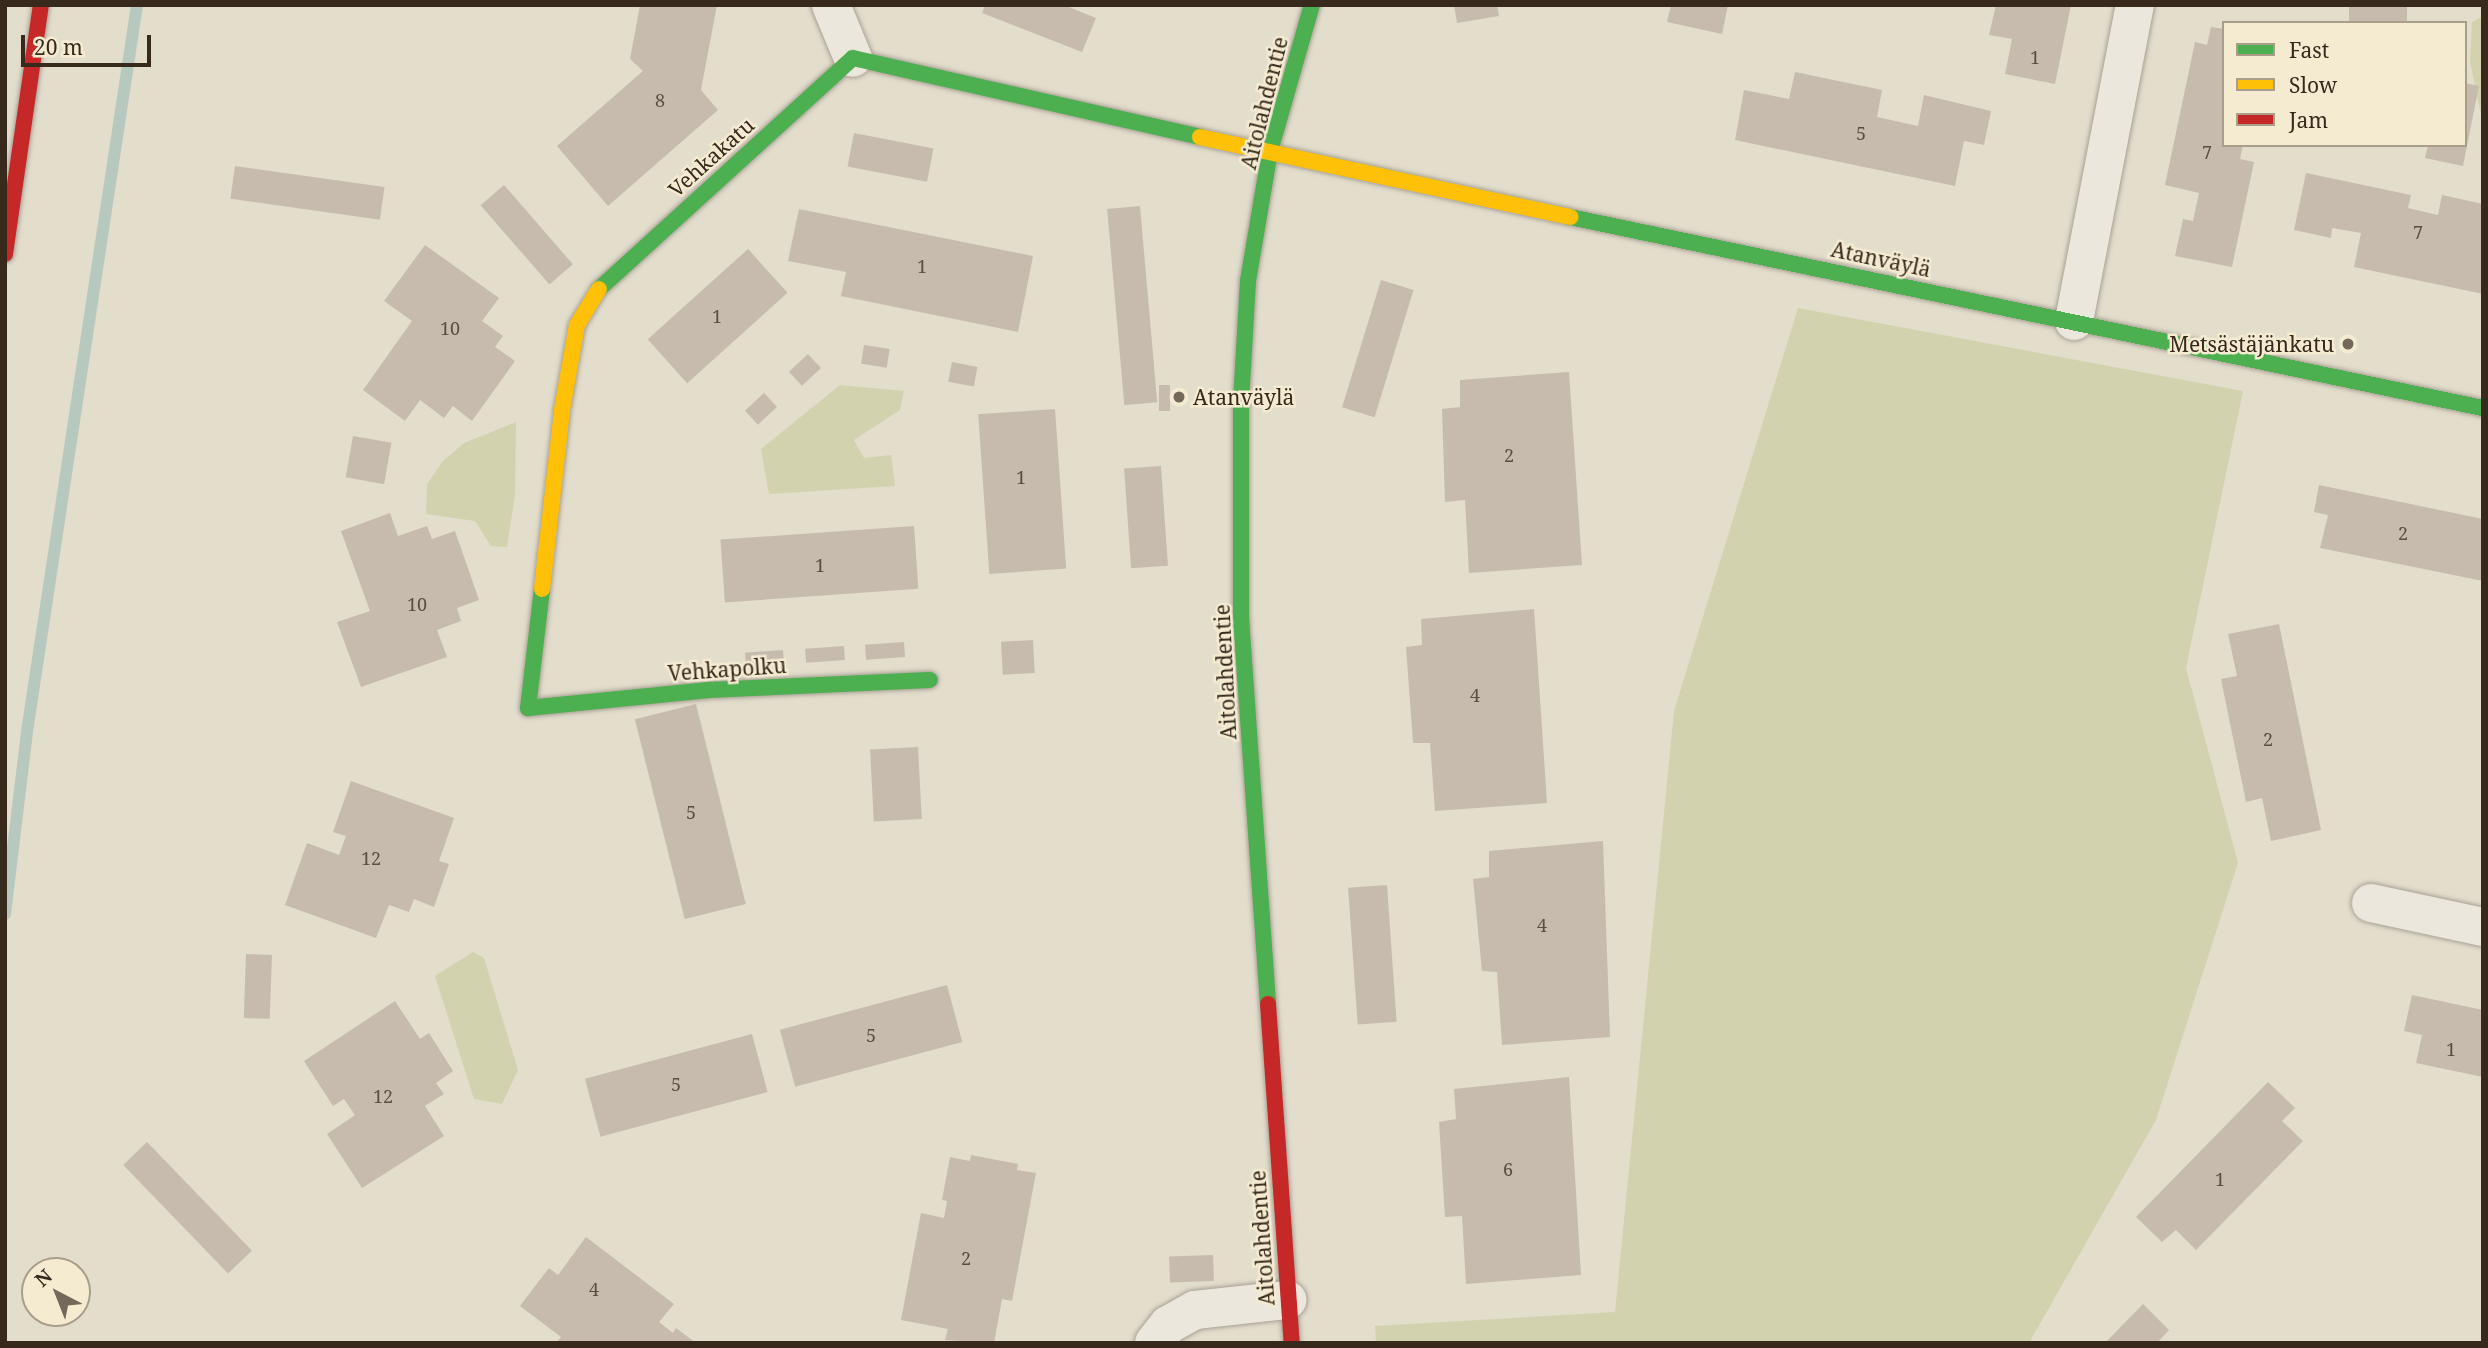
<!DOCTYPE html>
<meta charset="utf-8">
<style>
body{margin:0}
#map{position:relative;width:2488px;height:1348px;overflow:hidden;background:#e3ddcc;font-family:"Noto Serif",serif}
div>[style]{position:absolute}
.green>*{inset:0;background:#d2d3ae}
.stream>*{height:12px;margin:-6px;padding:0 6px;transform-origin:6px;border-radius:6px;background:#b7c9be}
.building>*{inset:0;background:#c7bbad;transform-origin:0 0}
.roads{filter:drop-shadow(0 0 2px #a8a295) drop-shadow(0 0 2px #a8a295)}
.street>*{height:38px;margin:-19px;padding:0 19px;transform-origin:19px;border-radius:19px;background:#ece7dd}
.fast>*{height:16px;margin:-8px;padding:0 8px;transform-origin:8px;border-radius:8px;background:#4caf50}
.slow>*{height:16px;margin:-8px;padding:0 8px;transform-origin:8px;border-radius:8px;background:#ffc107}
.jam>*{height:16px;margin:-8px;padding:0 8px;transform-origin:8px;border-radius:8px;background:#c62828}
.dots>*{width:19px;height:19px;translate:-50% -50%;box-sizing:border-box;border:4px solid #f5ebd1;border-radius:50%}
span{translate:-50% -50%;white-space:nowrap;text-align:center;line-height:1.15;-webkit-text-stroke:5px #f5ebd1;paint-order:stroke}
.number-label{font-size:18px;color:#5b4e41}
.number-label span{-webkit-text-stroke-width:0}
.street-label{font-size:21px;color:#372a1d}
.poi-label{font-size:21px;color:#372a1d}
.right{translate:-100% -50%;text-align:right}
.left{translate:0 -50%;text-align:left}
.frame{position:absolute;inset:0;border:7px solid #372a1d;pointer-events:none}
.legend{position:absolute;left:2222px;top:21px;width:245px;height:126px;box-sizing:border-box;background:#f5ebd1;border:2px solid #a99e89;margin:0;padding:9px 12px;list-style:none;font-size:21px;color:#372a1d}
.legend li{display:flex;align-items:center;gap:14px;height:35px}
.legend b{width:35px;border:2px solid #a99e89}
.north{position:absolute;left:21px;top:1257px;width:70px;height:70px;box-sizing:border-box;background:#f5ebd1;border:2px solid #a99e89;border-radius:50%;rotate:318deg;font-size:19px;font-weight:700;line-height:28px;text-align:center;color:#372a1d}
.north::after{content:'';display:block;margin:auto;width:24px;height:32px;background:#73695a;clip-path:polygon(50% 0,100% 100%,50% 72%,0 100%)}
.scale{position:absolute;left:21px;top:35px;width:130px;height:32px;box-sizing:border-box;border:4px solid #372a1d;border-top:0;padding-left:9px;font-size:21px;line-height:24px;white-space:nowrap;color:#372a1d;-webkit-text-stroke:5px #f5ebd1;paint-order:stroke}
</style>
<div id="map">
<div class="green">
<i style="clip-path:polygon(2483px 16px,2483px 124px,2470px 62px,2472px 22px)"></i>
<i style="clip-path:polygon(1798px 308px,2243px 391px,2186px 668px,2238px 863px,2156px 1120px,2029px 1343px,1376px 1343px,1375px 1326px,1615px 1312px,1674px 711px)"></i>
<i style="clip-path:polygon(840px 385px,904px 391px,900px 410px,854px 440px,864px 458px,891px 455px,895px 486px,769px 494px,761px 449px)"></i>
<i style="clip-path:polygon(516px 422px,515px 495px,507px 547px,491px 546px,475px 521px,426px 514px,427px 484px,443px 461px,464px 443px)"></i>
<i style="clip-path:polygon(473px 952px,484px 958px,518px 1070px,502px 1104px,474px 1099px,435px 976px)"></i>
</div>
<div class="stream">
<i style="left:5px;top:914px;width:190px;rotate:-83.1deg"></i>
<i style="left:28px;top:725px;width:728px;rotate:-81.39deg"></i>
</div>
<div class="building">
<i style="clip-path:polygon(640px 5px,717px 5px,701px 90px,718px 110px,608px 206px,557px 146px,643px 71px,630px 59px)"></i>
<i style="clip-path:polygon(985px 5px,1064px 5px,1096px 18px,1082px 52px,982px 13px)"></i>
<i style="clip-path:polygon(1454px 5px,1497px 5px,1499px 16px,1457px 23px)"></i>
<i style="clip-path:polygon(1671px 5px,1728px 5px,1722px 34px,1667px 22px)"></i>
<i style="clip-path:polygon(1996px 5px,2071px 5px,2055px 84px,2005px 74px,2012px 39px,1989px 35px)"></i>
<i style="left:2349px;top:5px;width:58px;height:18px"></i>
<i style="clip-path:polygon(2211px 27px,2224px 29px,2224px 145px,2243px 145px,2240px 159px,2254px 162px,2232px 267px,2175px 256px,2183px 219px,2193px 221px,2199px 193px,2165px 185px,2195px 42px,2207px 45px)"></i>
<i style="clip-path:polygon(1795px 72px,1882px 90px,1877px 117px,1918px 126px,1924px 95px,1991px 111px,1984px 145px,1964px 141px,1955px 186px,1735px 140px,1744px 90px,1789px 99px)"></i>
<i style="clip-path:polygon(2465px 83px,2479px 86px,2463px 166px,2425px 158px,2428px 145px,2465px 145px)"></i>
<i style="left:854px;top:133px;width:81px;height:34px;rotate:11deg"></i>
<i style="left:235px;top:166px;width:151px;height:33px;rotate:8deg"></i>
<i style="clip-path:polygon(2306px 173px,2411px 195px,2408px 208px,2438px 215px,2442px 195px,2483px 204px,2483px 294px,2354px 267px,2361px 233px,2332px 228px,2331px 238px,2294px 230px)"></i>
<i style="left:504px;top:185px;width:105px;height:31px;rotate:49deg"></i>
<i style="left:1140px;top:206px;width:197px;height:33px;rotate:85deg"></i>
<i style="clip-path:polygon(799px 209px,1033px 256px,1018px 332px,841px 296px,846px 272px,788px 261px)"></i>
<i style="clip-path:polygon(425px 245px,499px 298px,482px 321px,503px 336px,495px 347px,515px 361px,472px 421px,453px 406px,444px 418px,420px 400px,405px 421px,363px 390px,412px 321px,384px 301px)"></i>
<i style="left:748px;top:249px;width:59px;height:135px;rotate:48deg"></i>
<i style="left:1381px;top:280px;width:34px;height:133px;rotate:17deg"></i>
<i style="left:864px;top:345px;width:26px;height:19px;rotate:9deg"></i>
<i style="left:808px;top:354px;width:19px;height:26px;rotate:47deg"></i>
<i style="left:952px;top:362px;width:26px;height:20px;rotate:11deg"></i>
<i style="clip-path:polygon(1569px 372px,1582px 565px,1469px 573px,1465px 500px,1445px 502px,1442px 409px,1460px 407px,1460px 380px)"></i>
<i style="left:1159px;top:385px;width:11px;height:26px"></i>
<i style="left:764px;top:393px;width:19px;height:26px;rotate:47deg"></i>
<i style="left:1055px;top:409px;width:160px;height:77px;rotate:86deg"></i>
<i style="left:353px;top:436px;width:39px;height:42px;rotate:10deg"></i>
<i style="left:1161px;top:466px;width:100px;height:37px;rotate:86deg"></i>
<i style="clip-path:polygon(2319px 485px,2483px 519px,2483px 581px,2320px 548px,2328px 515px,2314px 512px)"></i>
<i style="clip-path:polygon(390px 513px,398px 536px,427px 526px,432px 539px,455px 531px,479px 600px,457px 608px,461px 621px,437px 630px,447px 657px,361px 687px,337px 622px,370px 611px,341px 531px)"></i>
<i style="left:914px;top:526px;width:63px;height:194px;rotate:86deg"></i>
<i style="clip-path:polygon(1534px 609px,1547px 803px,1435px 811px,1430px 743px,1413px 743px,1406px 647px,1422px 645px,1421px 619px)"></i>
<i style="clip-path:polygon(2279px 624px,2321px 830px,2271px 841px,2262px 798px,2246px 802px,2221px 679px,2237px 676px,2228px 634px)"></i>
<i style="left:1033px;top:640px;width:33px;height:32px;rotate:87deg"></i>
<i style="left:904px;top:642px;width:15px;height:39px;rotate:86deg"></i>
<i style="left:844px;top:646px;width:14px;height:39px;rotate:86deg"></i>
<i style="left:783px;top:650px;width:14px;height:38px;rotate:86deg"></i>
<i style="left:696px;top:704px;width:206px;height:63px;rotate:76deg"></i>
<i style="left:918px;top:747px;width:72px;height:48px;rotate:87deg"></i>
<i style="clip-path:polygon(351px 781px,454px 818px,439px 861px,449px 864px,434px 907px,414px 899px,409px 912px,389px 905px,376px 938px,285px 905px,307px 843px,339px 855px,346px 836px,333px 832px)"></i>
<i style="clip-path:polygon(1603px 841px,1610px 1037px,1502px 1045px,1497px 972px,1482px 971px,1473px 879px,1489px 877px,1489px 851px)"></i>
<i style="left:1387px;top:885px;width:137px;height:39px;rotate:86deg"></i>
<i style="left:246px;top:954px;width:26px;height:64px;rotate:2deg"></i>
<i style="left:947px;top:985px;width:59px;height:173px;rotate:75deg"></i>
<i style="clip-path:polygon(2412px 995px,2483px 1010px,2483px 1077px,2416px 1063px,2422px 1035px,2404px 1031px)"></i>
<i style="clip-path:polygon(395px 1001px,420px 1039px,429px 1033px,453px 1071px,436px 1083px,444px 1094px,425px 1106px,444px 1136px,362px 1188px,327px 1134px,355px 1115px,344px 1099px,333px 1106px,304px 1061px)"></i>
<i style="left:752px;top:1034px;width:60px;height:173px;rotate:75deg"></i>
<i style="clip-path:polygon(1569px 1077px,1581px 1275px,1466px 1284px,1462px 1216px,1445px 1217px,1439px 1122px,1456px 1119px,1454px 1089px)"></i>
<i style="clip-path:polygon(2268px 1082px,2295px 1108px,2282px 1121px,2303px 1141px,2196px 1250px,2176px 1230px,2162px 1242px,2136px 1217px)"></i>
<i style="left:147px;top:1142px;width:151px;height:33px;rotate:46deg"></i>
<i style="clip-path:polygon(971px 1155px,1018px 1164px,1017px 1170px,1036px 1173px,1012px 1301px,1002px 1299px,994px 1343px,945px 1340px,948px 1329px,901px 1320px,921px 1213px,944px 1218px,947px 1201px,942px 1200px,950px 1157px,970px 1161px)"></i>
<i style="clip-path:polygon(586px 1237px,674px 1304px,659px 1322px,673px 1333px,676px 1328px,696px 1343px,556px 1343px,561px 1337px,520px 1306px,549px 1268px,558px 1275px)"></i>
<i style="left:1213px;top:1255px;width:26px;height:44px;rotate:88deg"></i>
<i style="clip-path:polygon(2143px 1304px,2169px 1330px,2157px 1343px,2105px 1343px)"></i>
</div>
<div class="roads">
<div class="street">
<i style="left:831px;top:5px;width:57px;rotate:67.5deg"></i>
<i style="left:2074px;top:321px;width:322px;rotate:-79.1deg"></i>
<i style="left:2371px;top:903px;width:115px;rotate:12.1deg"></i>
<i style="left:1154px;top:1343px;width:23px;rotate:-52deg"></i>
<i style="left:1168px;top:1325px;width:31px;rotate:-29deg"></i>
<i style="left:1195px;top:1310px;width:93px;rotate:-6.2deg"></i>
</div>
<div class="fast">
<i style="left:1570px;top:217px;width:933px;rotate:11.82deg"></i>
<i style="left:599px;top:289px;width:343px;rotate:-42.3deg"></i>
<i style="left:853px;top:58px;width:356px;rotate:12.8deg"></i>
<i style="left:542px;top:589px;width:120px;rotate:96.7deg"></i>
<i style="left:528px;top:708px;width:182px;rotate:-5.7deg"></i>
<i style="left:709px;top:690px;width:221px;rotate:-2.6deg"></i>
<i style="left:1268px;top:1004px;width:389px;rotate:-94deg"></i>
<i style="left:1241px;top:616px;width:214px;rotate:-90deg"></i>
<i style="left:1241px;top:402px;width:121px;rotate:-86.7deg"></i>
<i style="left:1248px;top:281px;width:132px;rotate:-80.4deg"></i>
<i style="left:1270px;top:151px;width:152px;rotate:-74deg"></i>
</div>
<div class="slow">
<i style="left:1200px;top:137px;width:379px;rotate:12.2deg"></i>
<i style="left:542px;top:589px;width:180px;rotate:-83.6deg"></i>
<i style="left:562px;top:410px;width:86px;rotate:-80deg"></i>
<i style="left:577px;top:325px;width:42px;rotate:-58.6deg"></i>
</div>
<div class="jam">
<i style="left:5px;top:254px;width:252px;rotate:-81.8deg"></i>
<i style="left:1268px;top:1004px;width:340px;rotate:86deg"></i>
</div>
</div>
<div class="dots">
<i style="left:2348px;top:344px;background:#73695a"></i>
<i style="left:1179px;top:397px;background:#73695a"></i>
</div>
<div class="number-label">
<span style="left:2035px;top:57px">1</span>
<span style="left:660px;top:100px">8</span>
<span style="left:1861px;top:133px">5</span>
<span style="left:2207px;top:152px">7</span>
<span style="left:2418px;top:232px">7</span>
<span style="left:922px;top:266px">1</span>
<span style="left:717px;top:316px">1</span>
<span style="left:450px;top:328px">10</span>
<span style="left:1509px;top:455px">2</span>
<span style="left:1021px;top:477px">1</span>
<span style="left:2403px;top:533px">2</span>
<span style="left:820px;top:565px">1</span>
<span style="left:417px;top:604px">10</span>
<span style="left:1475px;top:695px">4</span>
<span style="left:2268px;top:739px">2</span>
<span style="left:691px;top:812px">5</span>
<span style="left:371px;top:858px">12</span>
<span style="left:1542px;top:925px">4</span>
<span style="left:871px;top:1035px">5</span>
<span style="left:2451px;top:1049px">1</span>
<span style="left:676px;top:1084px">5</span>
<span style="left:383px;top:1096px">12</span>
<span style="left:1508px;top:1169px">6</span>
<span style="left:2220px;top:1179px">1</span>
<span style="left:966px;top:1258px">2</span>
<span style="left:594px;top:1289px">4</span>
</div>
<div class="street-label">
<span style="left:1264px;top:103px;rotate:-76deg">Aitolahdentie</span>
<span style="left:711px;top:157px;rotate:-42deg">Vehkakatu</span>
<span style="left:1881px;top:259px;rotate:12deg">Atanväylä</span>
<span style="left:727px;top:669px;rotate:-4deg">Vehkapolku</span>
<span style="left:1225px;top:672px;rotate:-93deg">Aitolahdentie</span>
<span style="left:1262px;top:1238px;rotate:-94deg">Aitolahdentie</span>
</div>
<div class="poi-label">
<span class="right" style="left:2334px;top:344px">Metsästäjänkatu</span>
<span class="left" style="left:1193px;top:397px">Atanväylä</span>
</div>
<div class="frame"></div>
<ul class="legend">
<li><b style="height:9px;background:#4caf50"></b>Fast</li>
<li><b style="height:9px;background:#ffc107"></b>Slow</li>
<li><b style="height:9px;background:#c62828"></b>Jam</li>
</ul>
<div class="north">N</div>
<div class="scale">20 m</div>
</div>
